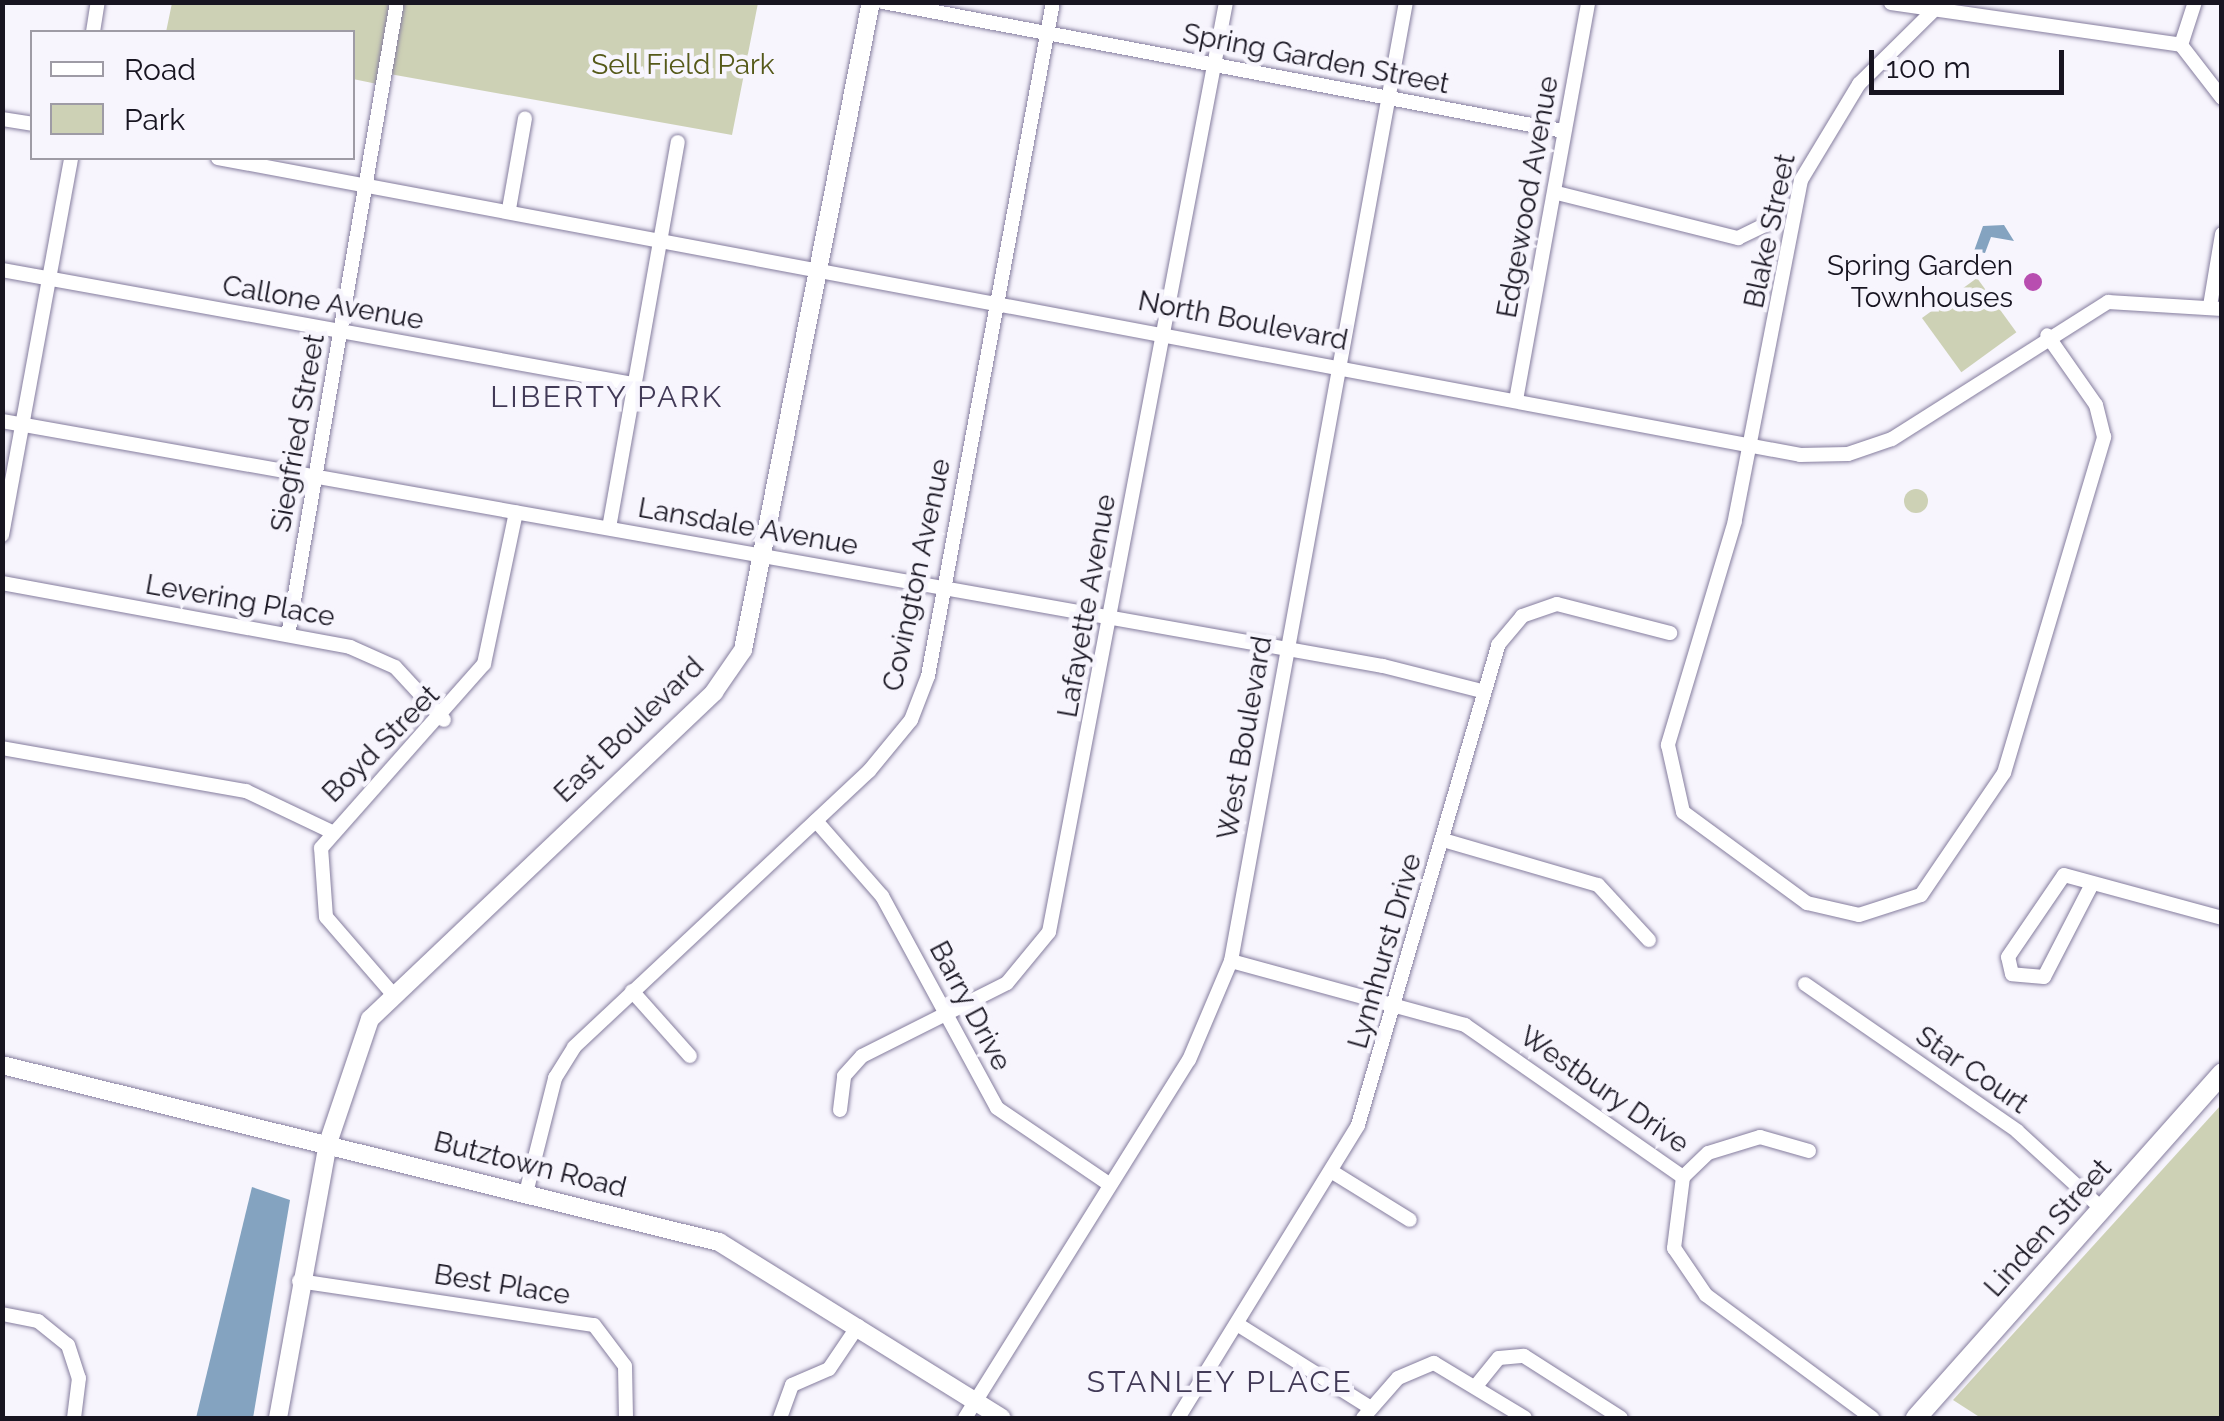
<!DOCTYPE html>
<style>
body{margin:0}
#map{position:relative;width:2224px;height:1421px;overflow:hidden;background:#f7f5fd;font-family:Raleway,sans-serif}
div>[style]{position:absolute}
.green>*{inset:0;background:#cdd1b5;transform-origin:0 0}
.round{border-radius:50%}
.water>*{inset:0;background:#84a3c0}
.roads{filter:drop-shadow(0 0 2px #857d9e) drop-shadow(0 0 2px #857d9e)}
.minor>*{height:14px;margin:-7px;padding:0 7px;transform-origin:7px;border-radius:7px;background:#fff}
.tertiary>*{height:18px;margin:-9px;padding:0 9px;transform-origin:9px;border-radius:9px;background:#fff}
.primary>*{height:20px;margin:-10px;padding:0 10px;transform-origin:10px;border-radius:10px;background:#fff}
.dots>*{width:28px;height:28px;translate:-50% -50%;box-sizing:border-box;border:5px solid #f7f5fd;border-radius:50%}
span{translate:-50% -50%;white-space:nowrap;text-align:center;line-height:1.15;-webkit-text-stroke:9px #f7f5fd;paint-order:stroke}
.street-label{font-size:28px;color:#181521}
.park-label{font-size:28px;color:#555919}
.poi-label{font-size:28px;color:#181521}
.right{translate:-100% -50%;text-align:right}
.neighbourhood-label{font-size:30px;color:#423a57;letter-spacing:2.5px}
.frame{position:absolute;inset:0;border:5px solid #181521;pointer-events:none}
.legend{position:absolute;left:30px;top:30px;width:325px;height:130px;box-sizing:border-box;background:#f7f5fd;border:2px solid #9e9ba5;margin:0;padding:12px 18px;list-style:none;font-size:30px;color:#181521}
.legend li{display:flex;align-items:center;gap:20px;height:50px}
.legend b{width:50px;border:2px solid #9e9ba5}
.scale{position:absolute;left:1869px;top:50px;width:195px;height:45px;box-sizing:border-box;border:5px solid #181521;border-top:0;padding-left:12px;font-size:30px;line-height:35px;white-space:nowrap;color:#181521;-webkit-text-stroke:8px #f7f5fd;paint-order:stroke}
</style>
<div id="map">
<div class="green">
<i style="clip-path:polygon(172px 3px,758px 3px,732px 135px,384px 73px,382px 85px,353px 79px,352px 32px,166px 32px)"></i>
<i style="left:1977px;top:278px;width:67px;height:68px;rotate:54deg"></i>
<i class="round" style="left:1904px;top:489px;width:24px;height:24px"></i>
<i style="clip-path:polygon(2221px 1105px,2221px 1418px,1981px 1418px,1953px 1400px)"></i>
</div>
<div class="water">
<i style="clip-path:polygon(2004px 225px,2014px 241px,1991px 237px,1985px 253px,1974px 251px,1983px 226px)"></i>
<i style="clip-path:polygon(252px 1187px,290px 1200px,253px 1418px,196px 1418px)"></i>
</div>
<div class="roads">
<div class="minor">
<i style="left:883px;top:2px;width:692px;rotate:10.74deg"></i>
<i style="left:1891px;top:3px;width:293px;rotate:8.2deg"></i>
<i style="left:1934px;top:10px;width:105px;rotate:135.4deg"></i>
<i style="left:1859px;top:84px;width:112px;rotate:121.1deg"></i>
<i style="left:1801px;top:180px;width:347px;rotate:101deg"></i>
<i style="left:1735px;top:521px;width:234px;rotate:106.7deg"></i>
<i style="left:1668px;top:745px;width:69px;rotate:77.4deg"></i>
<i style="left:1683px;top:812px;width:154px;rotate:36.3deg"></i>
<i style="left:1807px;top:903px;width:53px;rotate:13deg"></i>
<i style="left:1859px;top:915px;width:65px;rotate:-17.9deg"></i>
<i style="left:1921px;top:895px;width:148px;rotate:-55.8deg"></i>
<i style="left:2004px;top:773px;width:351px;rotate:-73.4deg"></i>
<i style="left:2104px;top:437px;width:33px;rotate:-104deg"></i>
<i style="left:2096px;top:405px;width:85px;rotate:-125deg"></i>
<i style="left:93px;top:32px;width:30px;rotate:-81deg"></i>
<i style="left:2181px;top:45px;width:67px;rotate:52.3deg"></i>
<i style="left:2181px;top:45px;width:45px;rotate:-72deg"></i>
<i style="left:2px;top:119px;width:30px;rotate:9deg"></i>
<i style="left:218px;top:158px;width:1610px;rotate:10.63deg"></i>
<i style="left:1800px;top:455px;width:48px;rotate:-1.2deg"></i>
<i style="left:1848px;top:454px;width:46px;rotate:-18.8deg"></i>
<i style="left:1892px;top:439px;width:256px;rotate:-32.4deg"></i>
<i style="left:2108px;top:302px;width:114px;rotate:3.5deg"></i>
<i style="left:1557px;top:193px;width:187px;rotate:14deg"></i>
<i style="left:1738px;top:238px;width:30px;rotate:-26deg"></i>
<i style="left:509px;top:209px;width:92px;rotate:-80deg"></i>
<i style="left:2px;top:270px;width:642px;rotate:10.23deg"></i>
<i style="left:2210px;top:306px;width:73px;rotate:-80.5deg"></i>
<i style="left:1516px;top:400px;width:404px;rotate:-79.7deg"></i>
<i style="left:2px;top:421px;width:1403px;rotate:10.06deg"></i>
<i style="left:1383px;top:666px;width:102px;rotate:14.2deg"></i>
<i style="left:609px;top:528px;width:392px;rotate:-79.9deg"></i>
<i style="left:2px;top:535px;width:383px;rotate:-79.6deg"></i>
<i style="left:2px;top:583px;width:354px;rotate:10.4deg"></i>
<i style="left:350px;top:647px;width:49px;rotate:24deg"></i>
<i style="left:395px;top:667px;width:72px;rotate:47.2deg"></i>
<i style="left:288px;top:635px;width:642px;rotate:-80.23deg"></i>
<i style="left:2px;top:748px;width:248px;rotate:10deg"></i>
<i style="left:246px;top:791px;width:93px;rotate:25.5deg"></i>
<i style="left:816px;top:821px;width:100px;rotate:48.7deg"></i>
<i style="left:882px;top:896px;width:241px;rotate:61.5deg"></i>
<i style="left:997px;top:1108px;width:135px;rotate:34.2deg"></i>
<i style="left:1443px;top:840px;width:161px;rotate:16.2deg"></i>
<i style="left:1598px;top:885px;width:75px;rotate:47.2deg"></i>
<i style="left:2090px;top:888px;width:100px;rotate:117.3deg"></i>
<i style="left:2044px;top:977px;width:32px;rotate:-175deg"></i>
<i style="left:2012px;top:974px;width:17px;rotate:-103deg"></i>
<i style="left:2008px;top:957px;width:99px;rotate:-55.7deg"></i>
<i style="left:2064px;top:875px;width:164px;rotate:15.2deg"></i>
<i style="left:1231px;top:961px;width:243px;rotate:15.3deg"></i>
<i style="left:1465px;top:1025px;width:266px;rotate:34.9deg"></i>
<i style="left:1805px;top:984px;width:258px;rotate:34.7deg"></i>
<i style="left:2017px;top:1131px;width:115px;rotate:42.5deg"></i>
<i style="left:632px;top:991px;width:87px;rotate:48.3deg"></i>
<i style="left:391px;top:992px;width:99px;rotate:-130.9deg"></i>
<i style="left:326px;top:917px;width:69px;rotate:-94.1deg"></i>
<i style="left:321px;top:848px;width:246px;rotate:-48.5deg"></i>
<i style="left:484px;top:664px;width:155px;rotate:-78.1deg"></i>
<i style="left:840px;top:1110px;width:34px;rotate:-83deg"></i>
<i style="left:844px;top:1076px;width:27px;rotate:-48deg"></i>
<i style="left:862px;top:1056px;width:162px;rotate:-26.7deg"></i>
<i style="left:1007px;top:983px;width:66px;rotate:-50.5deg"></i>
<i style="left:1049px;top:932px;width:947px;rotate:-79.22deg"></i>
<i style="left:1809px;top:1151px;width:51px;rotate:-164.1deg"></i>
<i style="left:1760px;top:1137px;width:54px;rotate:162.9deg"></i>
<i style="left:1708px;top:1153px;width:35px;rotate:136deg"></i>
<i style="left:1683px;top:1177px;width:72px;rotate:97.2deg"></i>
<i style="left:1674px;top:1248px;width:57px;rotate:55.8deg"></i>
<i style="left:1706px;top:1295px;width:207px;rotate:36.5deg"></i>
<i style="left:1334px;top:1173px;width:89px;rotate:31.7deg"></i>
<i style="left:526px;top:1193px;width:119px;rotate:-75.8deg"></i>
<i style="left:555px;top:1078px;width:36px;rotate:-58deg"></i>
<i style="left:574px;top:1047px;width:404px;rotate:-43.1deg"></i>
<i style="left:869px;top:771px;width:66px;rotate:-50.5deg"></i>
<i style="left:911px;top:720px;width:47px;rotate:-68.9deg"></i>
<i style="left:928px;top:676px;width:685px;rotate:-79.49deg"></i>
<i style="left:299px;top:1281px;width:298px;rotate:8.5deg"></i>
<i style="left:594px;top:1325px;width:51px;rotate:52.9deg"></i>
<i style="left:625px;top:1366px;width:52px;rotate:88.9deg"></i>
<i style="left:2px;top:1314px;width:37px;rotate:11deg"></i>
<i style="left:38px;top:1321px;width:38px;rotate:39deg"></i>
<i style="left:68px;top:1345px;width:35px;rotate:72deg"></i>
<i style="left:79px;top:1378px;width:40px;rotate:97.1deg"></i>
<i style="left:1237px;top:1324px;width:158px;rotate:32.1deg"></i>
<i style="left:1476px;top:1386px;width:36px;rotate:-51deg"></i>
<i style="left:1499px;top:1358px;width:25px;rotate:-5deg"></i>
<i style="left:1524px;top:1356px;width:115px;rotate:32.6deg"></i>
<i style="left:780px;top:1418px;width:35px;rotate:-70deg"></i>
<i style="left:792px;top:1385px;width:40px;rotate:-23.4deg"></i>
<i style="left:829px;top:1369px;width:52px;rotate:-56deg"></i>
<i style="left:965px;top:1418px;width:422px;rotate:-58deg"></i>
<i style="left:1189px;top:1060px;width:108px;rotate:-67deg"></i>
<i style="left:1231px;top:961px;width:975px;rotate:-79.66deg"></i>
<i style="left:1178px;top:1418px;width:344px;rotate:-58.4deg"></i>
<i style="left:1358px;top:1125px;width:500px;rotate:-73.7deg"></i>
<i style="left:1498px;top:645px;width:38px;rotate:-50deg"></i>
<i style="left:1522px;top:616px;width:37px;rotate:-19deg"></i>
<i style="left:1557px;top:604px;width:117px;rotate:14.4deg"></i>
<i style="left:1363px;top:1418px;width:53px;rotate:-48.8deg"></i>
<i style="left:1398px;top:1378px;width:39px;rotate:-23deg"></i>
<i style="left:1434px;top:1363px;width:106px;rotate:31.1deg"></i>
</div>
<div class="tertiary">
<i style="left:2px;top:1065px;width:739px;rotate:13.87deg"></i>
<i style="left:719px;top:1242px;width:333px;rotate:31.9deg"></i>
<i style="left:278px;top:1418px;width:280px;rotate:-79.7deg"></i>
<i style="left:328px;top:1143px;width:131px;rotate:-71.3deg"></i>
<i style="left:370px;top:1019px;width:475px;rotate:-43.5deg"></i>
<i style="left:714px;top:692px;width:51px;rotate:-55.4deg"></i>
<i style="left:743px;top:650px;width:661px;rotate:-78.83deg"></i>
</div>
<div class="primary">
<i style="left:1916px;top:1418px;width:461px;rotate:-48.4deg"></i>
</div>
</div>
<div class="dots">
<i style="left:2033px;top:282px;background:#b84eb0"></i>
</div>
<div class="street-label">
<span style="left:1316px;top:59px;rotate:11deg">Spring Garden Street</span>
<span style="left:1528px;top:197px;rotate:-80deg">Edgewood Avenue</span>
<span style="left:1770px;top:231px;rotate:-78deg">Blake Street</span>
<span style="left:323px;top:303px;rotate:10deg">Callone Avenue</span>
<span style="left:1243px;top:321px;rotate:11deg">North Boulevard</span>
<span style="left:298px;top:433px;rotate:-80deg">Siegfried Street</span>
<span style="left:748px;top:527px;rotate:10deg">Lansdale Avenue</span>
<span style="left:917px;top:575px;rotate:-78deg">Covington Avenue</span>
<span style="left:240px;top:601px;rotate:10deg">Levering Place</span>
<span style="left:1087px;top:606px;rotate:-80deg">Lafayette Avenue</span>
<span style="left:629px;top:730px;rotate:-44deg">East Boulevard</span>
<span style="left:1245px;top:738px;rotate:-80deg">West Boulevard</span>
<span style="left:381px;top:744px;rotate:-45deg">Boyd Street</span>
<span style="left:1385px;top:951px;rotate:-74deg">Lynnhurst Drive</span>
<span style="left:970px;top:1006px;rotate:62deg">Barry Drive</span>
<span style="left:1972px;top:1070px;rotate:35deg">Star Court</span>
<span style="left:1604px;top:1090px;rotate:35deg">Westbury Drive</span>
<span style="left:530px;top:1165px;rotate:14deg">Butztown Road</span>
<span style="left:2048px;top:1228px;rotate:-48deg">Linden Street</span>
<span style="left:502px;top:1285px;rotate:9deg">Best Place</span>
</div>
<div class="park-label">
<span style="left:683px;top:65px">Sell Field Park</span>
</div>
<div class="poi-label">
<span class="right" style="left:2013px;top:282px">Spring Garden<br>Townhouses</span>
</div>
<div class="neighbourhood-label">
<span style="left:607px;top:397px">LIBERTY PARK</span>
<span style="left:1220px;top:1382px">STANLEY PLACE</span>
</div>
<div class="frame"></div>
<ul class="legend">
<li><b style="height:12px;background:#fff"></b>Road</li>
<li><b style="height:28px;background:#cdd1b5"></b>Park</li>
</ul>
<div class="scale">100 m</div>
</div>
